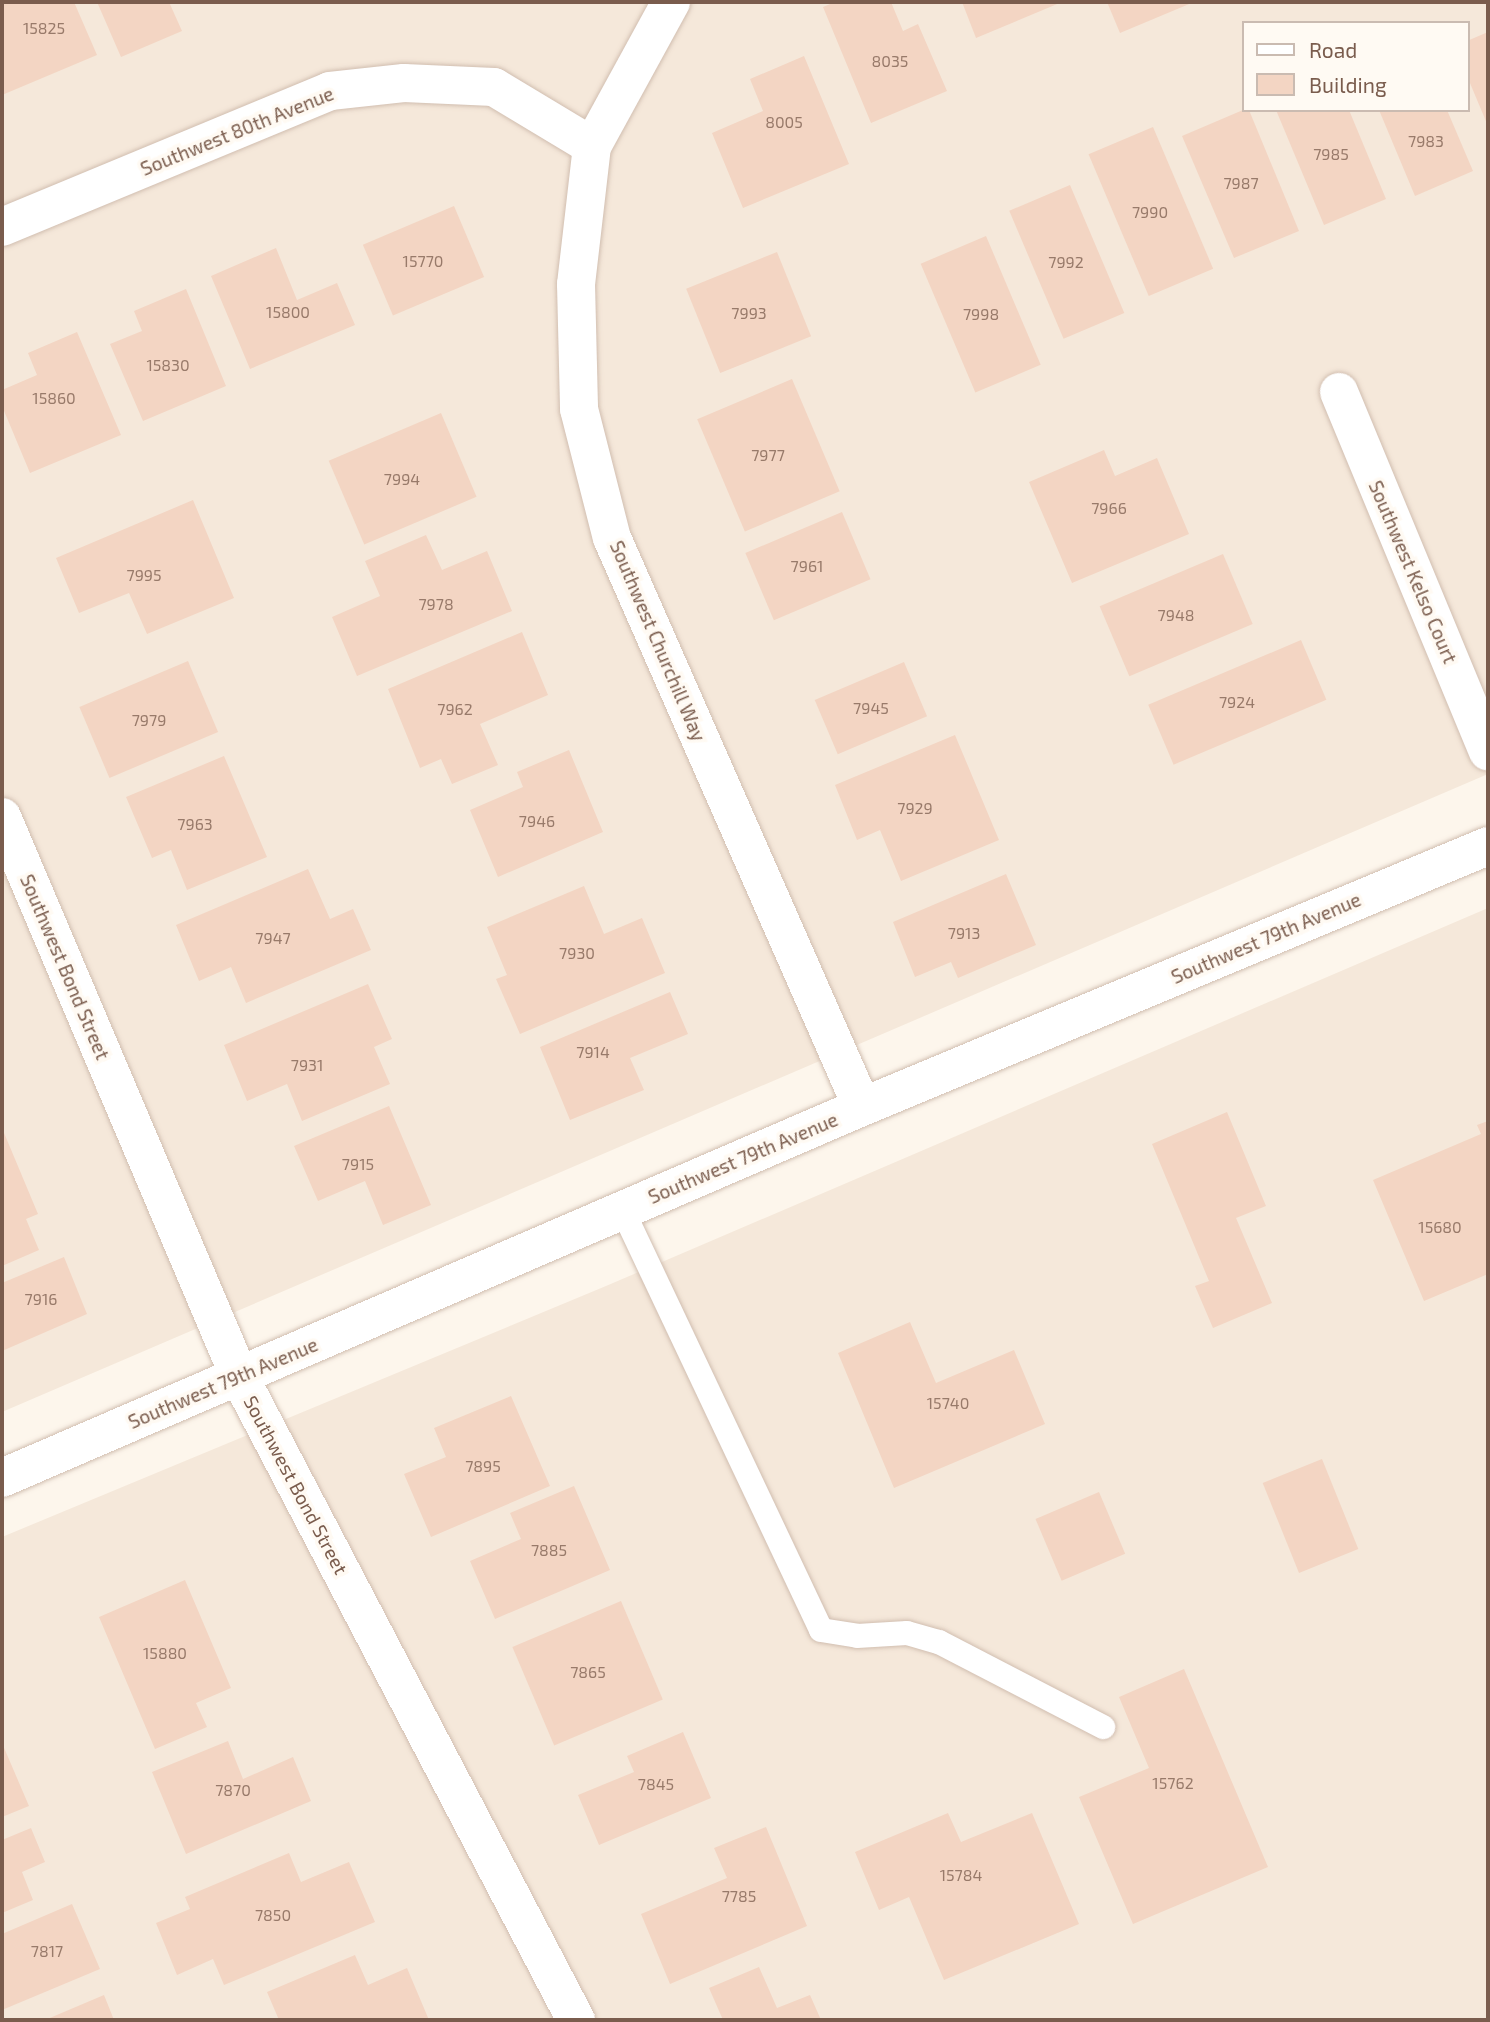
<!DOCTYPE html>
<style>
body{margin:0}
#map{position:relative;width:1490px;height:2022px;overflow:hidden;background:#fdf6ec;font-family:"Exo 2",sans-serif}
div>[style]{position:absolute}
.residential>*{inset:0;background:#f5e8da}
.building>*{inset:0;background:#f3d5c3;transform-origin:0 0}
.roads{filter:drop-shadow(0 0 2px #d1beb0) drop-shadow(0 0 2px #d1beb0)}
.service>*{height:24px;margin:-12px;padding:0 12px;transform-origin:12px;border-radius:12px;background:#fff}
.minor>*{height:38px;margin:-19px;padding:0 19px;transform-origin:19px;border-radius:19px;background:#fff}
span{translate:-50% -50%;white-space:nowrap;text-align:center;line-height:1.15;-webkit-text-stroke:7px #fffaf3;paint-order:stroke}
.number-label{font-size:16px;color:#987a6a}
.number-label span{-webkit-text-stroke-width:0}
.street-label{font-size:19px;color:#7a5c4d}
.frame{position:absolute;inset:0;border:4px solid #7a5c4d;pointer-events:none}
.legend{position:absolute;left:1242px;top:21px;width:228px;height:91px;box-sizing:border-box;background:#fffaf3;border:2px solid #cabbb1;margin:0;padding:9px 12px;list-style:none;font-size:21px;color:#7a5c4d}
.legend li{display:flex;align-items:center;gap:14px;height:35px}
.legend b{width:35px;border:2px solid #cabbb1}
</style>
<div id="map">
<div class="residential">
<i style="clip-path:polygon(evenodd,2px 2px,1488px 2px,1488px 774px,2px 1412px,2px 2px,1243px 23px,1467px 23px,1467px 110px,1243px 110px,1243px 23px)"></i>
<i style="clip-path:polygon(1488px 908px,1488px 2020px,2px 2020px,2px 1537px,606px 1286px)"></i>
</div>
<div class="building">
<i style="clip-path:polygon(2px 2px,74px 2px,97px 55px,2px 95px)"></i>
<i style="clip-path:polygon(97px 2px,169px 2px,182px 31px,121px 57px)"></i>
<i style="clip-path:polygon(835px 2px,891px 2px,903px 31px,918px 24px,947px 91px,871px 123px,823px 7px)"></i>
<i style="clip-path:polygon(962px 2px,1062px 2px,976px 38px)"></i>
<i style="clip-path:polygon(1107px 2px,1194px 2px,1120px 33px)"></i>
<i style="clip-path:polygon(1488px 32px,1488px 126px,1467px 76px,1467px 41px)"></i>
<i style="clip-path:polygon(804px 56px,849px 164px,743px 208px,712px 133px,763px 111px,750px 79px)"></i>
<i style="clip-path:polygon(1243px 110px,1249px 110px,1299px 231px,1234px 258px,1182px 136px)"></i>
<i style="clip-path:polygon(1276px 110px,1349px 110px,1386px 199px,1324px 225px)"></i>
<i style="clip-path:polygon(1379px 110px,1447px 110px,1473px 171px,1415px 196px)"></i>
<i style="left:1153px;top:127px;width:154px;height:70px;rotate:67deg"></i>
<i style="left:1070px;top:185px;width:139px;height:66px;rotate:67deg"></i>
<i style="left:454px;top:206px;width:77px;height:99px;rotate:67deg"></i>
<i style="left:986px;top:236px;width:140px;height:71px;rotate:67deg"></i>
<i style="clip-path:polygon(276px 248px,297px 300px,337px 283px,355px 325px,250px 369px,211px 276px)"></i>
<i style="left:777px;top:252px;width:91px;height:98px;rotate:68deg"></i>
<i style="clip-path:polygon(186px 289px,226px 386px,143px 421px,110px 344px,142px 331px,134px 311px)"></i>
<i style="clip-path:polygon(77px 332px,121px 435px,30px 473px,2px 406px,2px 390px,37px 375px,28px 353px)"></i>
<i style="left:792px;top:379px;width:122px;height:103px;rotate:67deg"></i>
<i style="left:441px;top:413px;width:91px;height:122px;rotate:67deg"></i>
<i style="clip-path:polygon(1104px 450px,1115px 476px,1157px 458px,1189px 534px,1072px 583px,1029px 482px)"></i>
<i style="clip-path:polygon(193px 500px,234px 598px,147px 634px,129px 593px,79px 613px,56px 558px)"></i>
<i style="left:842px;top:512px;width:73px;height:105px;rotate:67deg"></i>
<i style="clip-path:polygon(426px 535px,442px 570px,487px 551px,512px 611px,357px 676px,332px 617px,380px 596px,365px 561px)"></i>
<i style="left:1223px;top:554px;width:76px;height:134px;rotate:67deg"></i>
<i style="clip-path:polygon(522px 632px,548px 695px,480px 724px,498px 765px,452px 784px,441px 759px,420px 768px,388px 689px)"></i>
<i style="left:1301px;top:640px;width:65px;height:166px;rotate:67deg"></i>
<i style="left:188px;top:661px;width:77px;height:118px;rotate:67deg"></i>
<i style="left:904px;top:662px;width:59px;height:97px;rotate:67deg"></i>
<i style="clip-path:polygon(955px 735px,999px 840px,901px 881px,880px 830px,857px 840px,835px 785px)"></i>
<i style="clip-path:polygon(569px 750px,603px 832px,498px 877px,470px 810px,523px 787px,517px 772px)"></i>
<i style="clip-path:polygon(224px 756px,267px 857px,187px 890px,171px 850px,152px 858px,126px 797px)"></i>
<i style="clip-path:polygon(308px 869px,330px 919px,353px 909px,371px 950px,246px 1003px,231px 967px,199px 981px,176px 925px)"></i>
<i style="clip-path:polygon(1006px 874px,1036px 945px,958px 978px,951px 962px,915px 977px,893px 922px)"></i>
<i style="clip-path:polygon(584px 886px,604px 934px,642px 918px,665px 973px,520px 1034px,496px 979px,507px 975px,487px 927px)"></i>
<i style="clip-path:polygon(368px 984px,392px 1039px,374px 1047px,390px 1084px,302px 1121px,287px 1084px,247px 1101px,224px 1045px)"></i>
<i style="clip-path:polygon(670px 992px,688px 1034px,630px 1058px,644px 1090px,570px 1120px,540px 1047px)"></i>
<i style="clip-path:polygon(389px 1106px,431px 1205px,383px 1225px,365px 1181px,318px 1201px,294px 1146px)"></i>
<i style="clip-path:polygon(1227px 1112px,1266px 1206px,1236px 1218px,1272px 1303px,1213px 1328px,1195px 1286px,1209px 1281px,1152px 1144px)"></i>
<i style="clip-path:polygon(1488px 1121px,1488px 1274px,1424px 1301px,1373px 1180px,1481px 1134px,1477px 1125px)"></i>
<i style="clip-path:polygon(2px 1128px,38px 1214px,26px 1219px,39px 1250px,2px 1266px)"></i>
<i style="clip-path:polygon(64px 1257px,87px 1314px,2px 1351px,2px 1283px)"></i>
<i style="clip-path:polygon(910px 1322px,936px 1383px,1014px 1350px,1045px 1424px,894px 1488px,838px 1353px)"></i>
<i style="clip-path:polygon(511px 1396px,550px 1486px,431px 1537px,404px 1474px,446px 1457px,434px 1428px)"></i>
<i style="left:1322px;top:1459px;width:97px;height:64px;rotate:68deg"></i>
<i style="clip-path:polygon(574px 1486px,610px 1570px,495px 1619px,470px 1561px,521px 1539px,510px 1513px)"></i>
<i style="left:1099px;top:1492px;width:67px;height:69px;rotate:67deg"></i>
<i style="clip-path:polygon(185px 1580px,231px 1688px,196px 1703px,207px 1727px,155px 1749px,99px 1617px)"></i>
<i style="left:621px;top:1601px;width:107px;height:118px;rotate:67deg"></i>
<i style="clip-path:polygon(1184px 1669px,1268px 1867px,1133px 1924px,1079px 1797px,1149px 1768px,1119px 1697px)"></i>
<i style="clip-path:polygon(683px 1732px,711px 1798px,599px 1845px,578px 1795px,634px 1772px,627px 1756px)"></i>
<i style="clip-path:polygon(228px 1741px,243px 1779px,293px 1757px,311px 1801px,186px 1854px,152px 1772px)"></i>
<i style="clip-path:polygon(2px 1743px,29px 1806px,2px 1817px)"></i>
<i style="clip-path:polygon(948px 1813px,961px 1842px,1032px 1813px,1079px 1924px,944px 1980px,909px 1897px,879px 1910px,855px 1852px)"></i>
<i style="clip-path:polygon(766px 1827px,807px 1926px,670px 1984px,641px 1914px,727px 1878px,714px 1848px)"></i>
<i style="clip-path:polygon(31px 1828px,45px 1862px,22px 1872px,33px 1900px,2px 1913px,2px 1840px)"></i>
<i style="clip-path:polygon(289px 1853px,301px 1882px,349px 1862px,375px 1922px,224px 1985px,213px 1959px,177px 1975px,156px 1923px,190px 1909px,185px 1897px)"></i>
<i style="clip-path:polygon(72px 1904px,100px 1969px,2px 2010px,2px 1934px)"></i>
<i style="clip-path:polygon(355px 1955px,368px 1985px,407px 1968px,429px 2020px,279px 2020px,267px 1992px)"></i>
<i style="clip-path:polygon(759px 1967px,777px 2008px,810px 1995px,821px 2020px,723px 2020px,709px 1988px)"></i>
<i style="clip-path:polygon(104px 1995px,114px 2020px,45px 2020px)"></i>
</div>
<div class="roads">
<div class="service">
<i style="left:623px;top:1211px;width:463px;rotate:64.7deg"></i>
<i style="left:821px;top:1630px;width:36px;rotate:9deg"></i>
<i style="left:857px;top:1636px;width:50px;rotate:-3.4deg"></i>
<i style="left:907px;top:1633px;width:33px;rotate:16deg"></i>
<i style="left:939px;top:1642px;width:185px;rotate:27.4deg"></i>
</div>
<div class="minor">
<i style="left:671px;top:2px;width:164px;rotate:118.7deg"></i>
<i style="left:592px;top:146px;width:139px;rotate:96.6deg"></i>
<i style="left:576px;top:284px;width:125px;rotate:88.6deg"></i>
<i style="left:579px;top:409px;width:133px;rotate:75.7deg"></i>
<i style="left:612px;top:538px;width:621px;rotate:66.28deg"></i>
<i style="left:2px;top:227px;width:355px;rotate:-22.5deg"></i>
<i style="left:330px;top:91px;width:74px;rotate:-6.2deg"></i>
<i style="left:404px;top:83px;width:90px;rotate:2.5deg"></i>
<i style="left:494px;top:87px;width:114px;rotate:31deg"></i>
<i style="left:1339px;top:392px;width:389px;rotate:67.5deg"></i>
<i style="left:2px;top:817px;width:607px;rotate:67.02deg"></i>
<i style="left:239px;top:1376px;width:727px;rotate:62.38deg"></i>
<i style="left:2px;top:1478px;width:937px;rotate:-23.34deg"></i>
<i style="left:862px;top:1107px;width:678px;rotate:-22.63deg"></i>
</div>
</div>
<div class="number-label">
<span style="left:44px;top:28px">15825</span>
<span style="left:890px;top:61px">8035</span>
<span style="left:784px;top:122px">8005</span>
<span style="left:1426px;top:141px">7983</span>
<span style="left:1331px;top:154px">7985</span>
<span style="left:1241px;top:183px">7987</span>
<span style="left:1150px;top:212px">7990</span>
<span style="left:423px;top:261px">15770</span>
<span style="left:1066px;top:262px">7992</span>
<span style="left:288px;top:312px">15800</span>
<span style="left:749px;top:313px">7993</span>
<span style="left:981px;top:314px">7998</span>
<span style="left:168px;top:365px">15830</span>
<span style="left:54px;top:398px">15860</span>
<span style="left:768px;top:455px">7977</span>
<span style="left:402px;top:479px">7994</span>
<span style="left:1109px;top:508px">7966</span>
<span style="left:807px;top:566px">7961</span>
<span style="left:144px;top:575px">7995</span>
<span style="left:436px;top:604px">7978</span>
<span style="left:1176px;top:615px">7948</span>
<span style="left:1237px;top:702px">7924</span>
<span style="left:871px;top:708px">7945</span>
<span style="left:455px;top:709px">7962</span>
<span style="left:149px;top:720px">7979</span>
<span style="left:915px;top:808px">7929</span>
<span style="left:537px;top:821px">7946</span>
<span style="left:195px;top:824px">7963</span>
<span style="left:964px;top:933px">7913</span>
<span style="left:273px;top:938px">7947</span>
<span style="left:577px;top:953px">7930</span>
<span style="left:593px;top:1052px">7914</span>
<span style="left:307px;top:1065px">7931</span>
<span style="left:358px;top:1164px">7915</span>
<span style="left:1440px;top:1227px">15680</span>
<span style="left:41px;top:1299px">7916</span>
<span style="left:948px;top:1403px">15740</span>
<span style="left:483px;top:1466px">7895</span>
<span style="left:549px;top:1550px">7885</span>
<span style="left:165px;top:1653px">15880</span>
<span style="left:588px;top:1672px">7865</span>
<span style="left:1173px;top:1783px">15762</span>
<span style="left:656px;top:1784px">7845</span>
<span style="left:233px;top:1790px">7870</span>
<span style="left:961px;top:1875px">15784</span>
<span style="left:739px;top:1896px">7785</span>
<span style="left:273px;top:1915px">7850</span>
<span style="left:47px;top:1951px">7817</span>
</div>
<div class="street-label">
<span style="left:237px;top:131px;rotate:-22deg">Southwest 80th Avenue</span>
<span style="left:1413px;top:572px;rotate:67deg">Southwest Kelso Court</span>
<span style="left:658px;top:641px;rotate:67deg">Southwest Churchill Way</span>
<span style="left:1266px;top:938px;rotate:-23deg">Southwest 79th Avenue</span>
<span style="left:65px;top:967px;rotate:67deg">Southwest Bond Street</span>
<span style="left:743px;top:1158px;rotate:-23deg">Southwest 79th Avenue</span>
<span style="left:223px;top:1383px;rotate:-23deg">Southwest 79th Avenue</span>
<span style="left:296px;top:1485px;rotate:62deg">Southwest Bond Street</span>
</div>
<div class="frame"></div>
<ul class="legend">
<li><b style="height:9px;background:#fff"></b>Road</li>
<li><b style="height:19px;background:#f3d5c3"></b>Building</li>
</ul>
</div>
